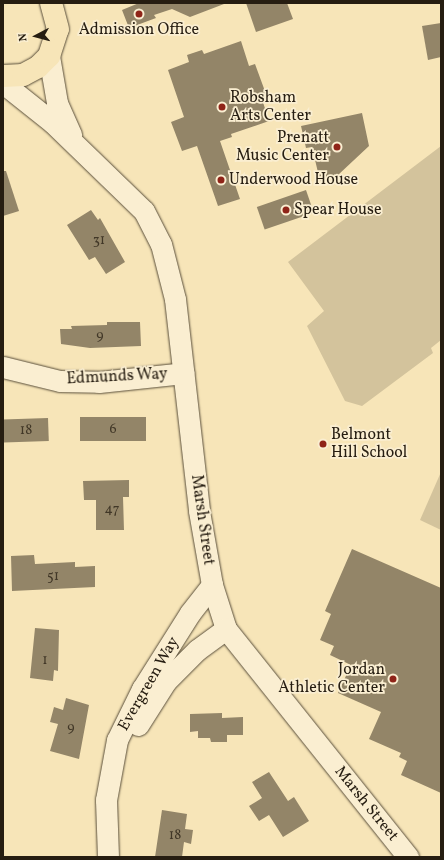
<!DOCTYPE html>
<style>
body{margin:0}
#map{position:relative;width:444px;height:860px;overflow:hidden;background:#f7e5b8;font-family:Vollkorn,serif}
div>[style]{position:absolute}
.green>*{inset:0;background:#d3c39c}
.building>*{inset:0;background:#938568;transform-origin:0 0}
.roads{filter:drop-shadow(0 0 1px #5a4f3b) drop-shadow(0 0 1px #5a4f3b)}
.minor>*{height:21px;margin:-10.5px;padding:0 10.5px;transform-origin:10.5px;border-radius:10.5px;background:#faeed1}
.major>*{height:22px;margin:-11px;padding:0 11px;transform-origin:11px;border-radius:11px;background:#f7e5b8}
.dots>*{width:11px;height:11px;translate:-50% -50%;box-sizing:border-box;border:2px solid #faeed1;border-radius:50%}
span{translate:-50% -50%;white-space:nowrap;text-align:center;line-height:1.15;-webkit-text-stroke:3.5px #faeed1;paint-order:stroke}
.number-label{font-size:14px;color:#413727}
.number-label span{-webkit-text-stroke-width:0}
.poi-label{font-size:16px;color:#261d11}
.left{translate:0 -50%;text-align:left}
.right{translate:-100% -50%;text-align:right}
.street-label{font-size:16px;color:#261d11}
.frame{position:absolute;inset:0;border:4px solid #261d11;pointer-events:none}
.north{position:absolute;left:16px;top:16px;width:40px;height:40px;-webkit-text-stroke:3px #faeed1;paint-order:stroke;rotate:264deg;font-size:11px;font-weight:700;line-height:16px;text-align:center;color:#261d11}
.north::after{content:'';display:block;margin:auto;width:14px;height:18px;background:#261d11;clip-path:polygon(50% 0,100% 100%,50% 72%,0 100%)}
</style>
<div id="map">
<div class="green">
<i style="clip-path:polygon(441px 146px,441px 340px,431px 348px,433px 353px,362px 406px,345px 401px,307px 326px,324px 311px,288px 262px)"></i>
<i style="clip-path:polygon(441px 472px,441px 530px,420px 520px)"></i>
</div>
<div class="building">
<i style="clip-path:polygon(139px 3px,224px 3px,224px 4px,190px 17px,172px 9px,154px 15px,156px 18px,129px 28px,122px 10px)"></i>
<i style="clip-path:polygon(246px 3px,287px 3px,293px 19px,256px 32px)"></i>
<i style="clip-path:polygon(441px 23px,441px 57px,428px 60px,422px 26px)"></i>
<i style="clip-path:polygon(241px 41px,249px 66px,255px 64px,266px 94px,261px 96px,269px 121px,231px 134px,232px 137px,220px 141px,240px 199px,218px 206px,197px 146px,182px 151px,171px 122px,184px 117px,168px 70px,189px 62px,187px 55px,202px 50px,204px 54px)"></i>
<i style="clip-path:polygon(362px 113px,369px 146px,338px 175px,320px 181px,312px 147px,306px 148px,301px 126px)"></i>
<i style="clip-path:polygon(3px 171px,6px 171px,19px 211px,3px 216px)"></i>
<i style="left:306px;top:190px;width:24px;height:52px;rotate:71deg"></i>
<i style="clip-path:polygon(91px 210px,98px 220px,100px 218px,125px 262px,106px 274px,95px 257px,89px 260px,67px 225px)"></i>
<i style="clip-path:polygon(107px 322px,140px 322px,141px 346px,90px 348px,61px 344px,60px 329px,72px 329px,71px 326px,107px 325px)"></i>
<i style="left:146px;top:417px;width:24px;height:66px;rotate:90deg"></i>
<i style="left:48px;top:418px;width:23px;height:45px;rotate:88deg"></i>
<i style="clip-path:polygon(129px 480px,129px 497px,123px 497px,124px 530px,96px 530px,96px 500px,84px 500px,83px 481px)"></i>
<i style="clip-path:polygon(352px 549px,441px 588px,441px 793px,401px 775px,407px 761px,399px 757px,401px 753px,369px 739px,381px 712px,338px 693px,351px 665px,330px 655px,334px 646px,320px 640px,331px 614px,325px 611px)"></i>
<i style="clip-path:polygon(34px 555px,35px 564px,75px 562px,75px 567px,95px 566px,95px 587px,12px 591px,11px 556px)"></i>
<i style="clip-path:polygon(35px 628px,59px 630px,58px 671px,54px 670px,53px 681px,30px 678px)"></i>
<i style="clip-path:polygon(66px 698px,89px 705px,79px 759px,50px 751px,58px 724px,50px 722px,54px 707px,63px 710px)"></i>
<i style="clip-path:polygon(222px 713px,222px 718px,243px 717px,243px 735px,227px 735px,227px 742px,211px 742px,210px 738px,198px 738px,198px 731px,190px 732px,190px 714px)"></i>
<i style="clip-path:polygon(269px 772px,288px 801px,294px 797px,309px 821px,283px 837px,269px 815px,259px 821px,249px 806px,262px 798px,252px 782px)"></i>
<i style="clip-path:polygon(162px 810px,187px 814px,185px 829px,193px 830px,191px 844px,184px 842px,182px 857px,155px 857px)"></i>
</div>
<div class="roads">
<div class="minor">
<i style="left:49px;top:56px;width:48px;rotate:80.3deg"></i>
<i style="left:57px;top:103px;width:35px;rotate:66deg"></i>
<i style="left:3px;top:83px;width:63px;rotate:38.5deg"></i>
<i style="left:52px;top:122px;width:128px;rotate:44.1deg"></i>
<i style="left:144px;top:211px;width:37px;rotate:63deg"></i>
<i style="left:161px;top:244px;width:57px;rotate:75.7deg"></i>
<i style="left:175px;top:299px;width:213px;rotate:83.5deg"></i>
<i style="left:199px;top:511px;width:75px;rotate:80deg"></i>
<i style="left:212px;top:585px;width:46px;rotate:72.3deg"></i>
<i style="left:226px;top:629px;width:292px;rotate:51.4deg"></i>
<i style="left:3px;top:367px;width:59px;rotate:13.8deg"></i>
<i style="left:60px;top:381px;width:39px;rotate:1deg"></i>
<i style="left:99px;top:382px;width:85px;rotate:-6deg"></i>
<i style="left:138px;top:725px;width:52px;rotate:-57.5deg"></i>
<i style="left:166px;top:681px;width:44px;rotate:-45deg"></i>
<i style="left:197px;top:650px;width:36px;rotate:-36deg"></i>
<i style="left:108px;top:857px;width:57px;rotate:-92deg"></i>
<i style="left:106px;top:800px;width:61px;rotate:-79.6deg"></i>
<i style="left:117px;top:740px;width:57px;rotate:-63.9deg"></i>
<i style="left:142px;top:689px;width:90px;rotate:-57.7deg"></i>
<i style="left:190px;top:613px;width:36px;rotate:-52deg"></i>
</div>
<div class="major">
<i style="left:3px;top:76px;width:20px;rotate:-3deg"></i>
<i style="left:23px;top:75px;width:17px;rotate:-28deg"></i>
<i style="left:38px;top:67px;width:16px;rotate:-45deg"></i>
<i style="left:49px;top:56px;width:28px;rotate:-72deg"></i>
<i style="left:58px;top:29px;width:27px;rotate:-105deg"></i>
</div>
</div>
<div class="dots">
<i style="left:139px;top:14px;background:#8f2418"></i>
<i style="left:222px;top:107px;background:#8f2418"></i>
<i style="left:337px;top:147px;background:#8f2418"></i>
<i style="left:221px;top:180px;background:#8f2418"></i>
<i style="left:286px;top:210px;background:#8f2418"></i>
<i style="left:323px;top:444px;background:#8f2418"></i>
<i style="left:393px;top:679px;background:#8f2418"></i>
</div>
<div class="number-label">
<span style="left:99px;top:241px">31</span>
<span style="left:100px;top:336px">9</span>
<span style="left:113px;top:430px">6</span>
<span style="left:26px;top:431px">18</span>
<span style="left:112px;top:510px">47</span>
<span style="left:53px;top:577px">51</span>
<span style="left:45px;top:661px">1</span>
<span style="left:71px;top:728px">9</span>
<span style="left:175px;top:836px">18</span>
</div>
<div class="poi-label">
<span style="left:139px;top:30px">Admission Office</span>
<span class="left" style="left:230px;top:107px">Robsham<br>Arts Center</span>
<span class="right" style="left:329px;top:147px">Prenatt<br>Music Center</span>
<span class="left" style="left:229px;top:180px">Underwood House</span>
<span class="left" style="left:294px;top:210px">Spear House</span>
<span class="left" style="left:331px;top:444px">Belmont<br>Hill School</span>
<span class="right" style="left:385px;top:679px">Jordan<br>Athletic Center</span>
</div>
<div class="street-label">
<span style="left:117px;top:377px;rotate:-3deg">Edmunds Way</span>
<span style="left:202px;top:520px;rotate:82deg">Marsh Street</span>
<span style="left:149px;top:684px;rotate:-60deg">Evergreen Way</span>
<span style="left:366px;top:804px;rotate:51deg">Marsh Street</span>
</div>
<div class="frame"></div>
<div class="north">N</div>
</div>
